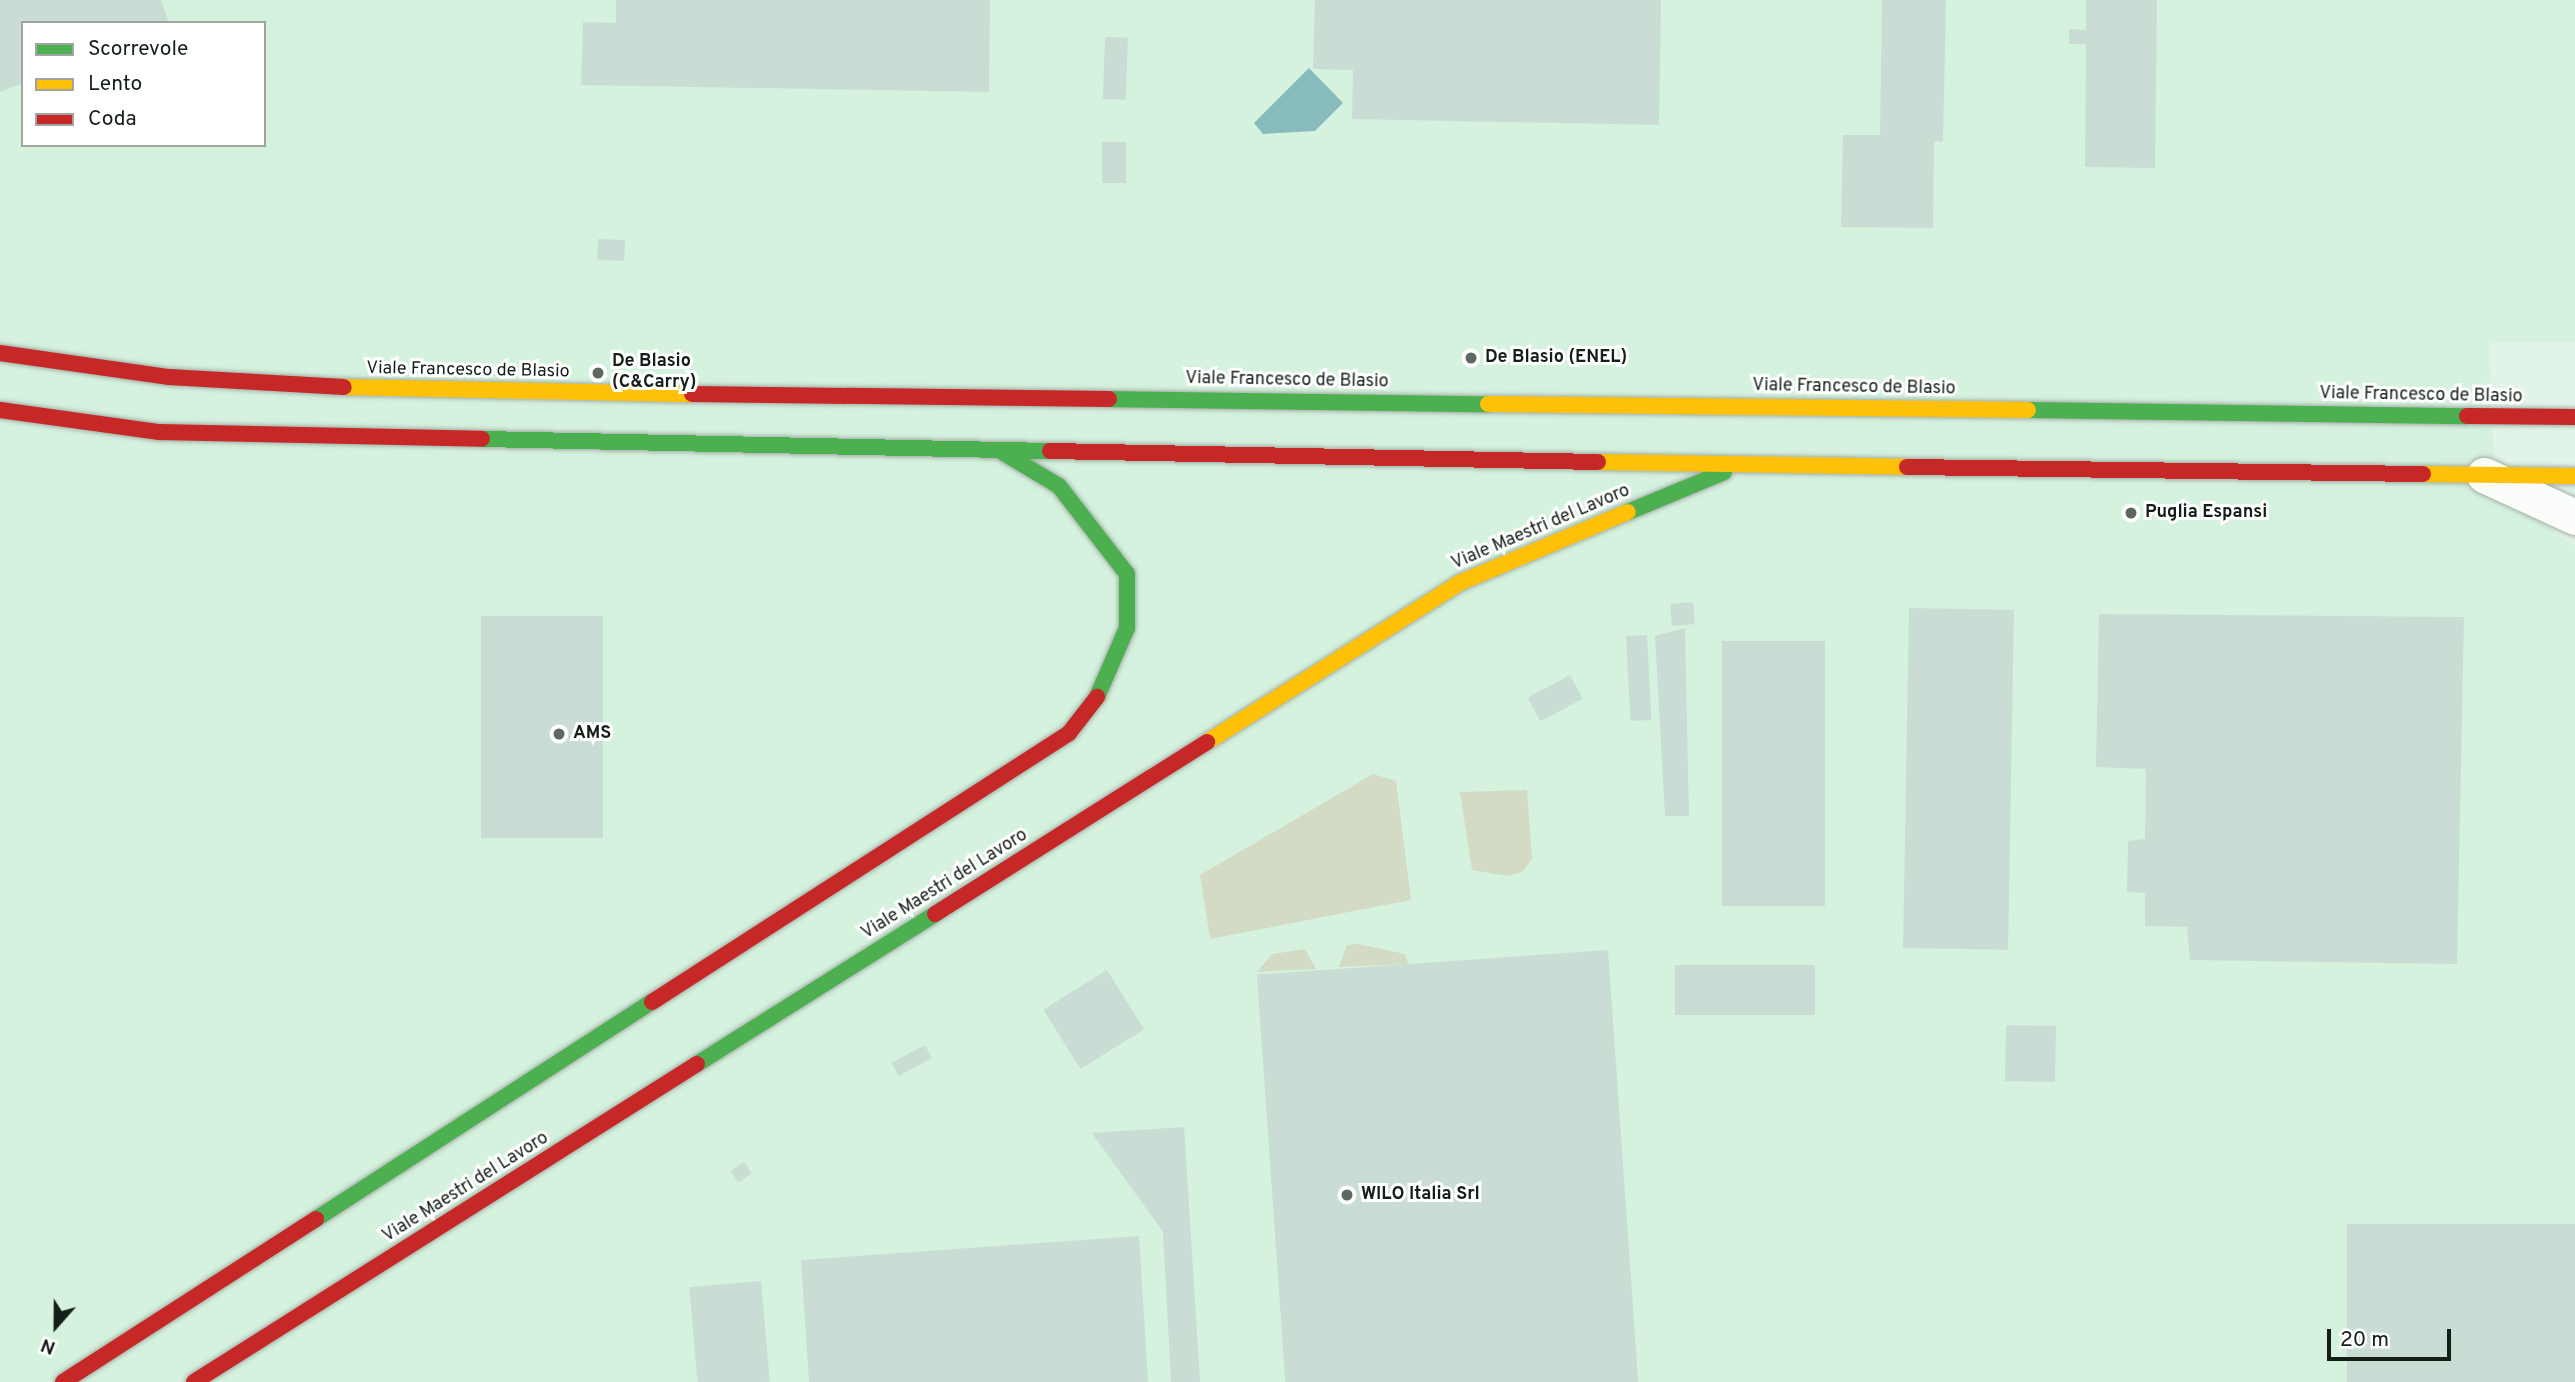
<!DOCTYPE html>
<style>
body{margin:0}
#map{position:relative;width:2575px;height:1382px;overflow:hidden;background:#e2f3e7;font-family:Overpass,sans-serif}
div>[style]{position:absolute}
.built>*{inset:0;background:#d5f2de}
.green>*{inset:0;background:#d3dbc4}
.water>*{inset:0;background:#88bbbc}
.building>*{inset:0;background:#c9ddd5;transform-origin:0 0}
.roads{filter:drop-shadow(0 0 2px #a3b0a7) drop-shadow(0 0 2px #a3b0a7)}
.street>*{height:35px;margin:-17.5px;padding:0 17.5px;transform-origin:17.5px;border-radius:17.5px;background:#fbfdfb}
.fast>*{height:16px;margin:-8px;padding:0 8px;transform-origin:8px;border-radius:8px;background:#4caf50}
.slow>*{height:16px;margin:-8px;padding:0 8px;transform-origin:8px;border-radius:8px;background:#ffc107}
.jam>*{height:16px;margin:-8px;padding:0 8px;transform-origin:8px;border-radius:8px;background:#c62828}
.dots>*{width:19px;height:19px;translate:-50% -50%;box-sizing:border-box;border:4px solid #fff;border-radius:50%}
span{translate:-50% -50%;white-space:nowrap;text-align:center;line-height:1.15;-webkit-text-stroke:6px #fff;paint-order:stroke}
.poi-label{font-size:18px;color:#141f17;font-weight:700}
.left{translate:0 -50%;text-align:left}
.street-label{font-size:18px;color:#141f17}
.legend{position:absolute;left:21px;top:21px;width:245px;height:126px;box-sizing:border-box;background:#fff;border:2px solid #a1a5a2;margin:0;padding:9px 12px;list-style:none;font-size:21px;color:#141f17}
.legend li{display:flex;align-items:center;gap:14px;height:35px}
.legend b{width:35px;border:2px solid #a1a5a2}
.north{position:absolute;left:21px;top:1291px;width:70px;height:70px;-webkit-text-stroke:5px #fff;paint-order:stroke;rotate:201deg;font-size:19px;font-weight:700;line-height:28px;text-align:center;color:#141f17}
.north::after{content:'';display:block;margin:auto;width:24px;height:32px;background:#141f17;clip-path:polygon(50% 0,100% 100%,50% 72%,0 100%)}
.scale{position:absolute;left:2327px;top:1329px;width:124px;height:32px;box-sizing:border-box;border:4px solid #141f17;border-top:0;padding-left:9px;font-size:21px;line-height:24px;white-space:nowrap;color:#141f17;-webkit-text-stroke:5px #fff;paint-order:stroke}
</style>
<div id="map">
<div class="built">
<i style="clip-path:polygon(evenodd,0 0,2575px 0,2575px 342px,2489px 343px,2495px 490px,2575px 546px,2575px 1382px,0 1382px,0 0,23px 23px,264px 23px,264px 145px,23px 145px,23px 23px)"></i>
</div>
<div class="green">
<i style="clip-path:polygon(1373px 774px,1396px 781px,1411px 900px,1210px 939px,1200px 875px)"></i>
<i style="clip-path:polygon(1527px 790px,1532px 859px,1522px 872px,1507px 876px,1472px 870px,1460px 792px)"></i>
<i style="clip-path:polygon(1358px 944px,1405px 954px,1408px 964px,1339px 967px,1347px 945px)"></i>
<i style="clip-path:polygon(1305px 949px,1316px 969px,1257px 972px,1272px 954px)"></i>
</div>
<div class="water">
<i style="clip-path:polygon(1309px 68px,1343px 103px,1315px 131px,1263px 134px,1254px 123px)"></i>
</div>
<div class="building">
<i style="clip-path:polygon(0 0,161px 0,169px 23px,23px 23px,23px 83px,0 92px)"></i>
<i style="clip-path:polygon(616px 0,990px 0,989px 92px,581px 85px,583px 22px,616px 23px)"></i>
<i style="clip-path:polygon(1315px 0,1661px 0,1659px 125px,1352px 119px,1353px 70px,1313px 69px)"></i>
<i style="clip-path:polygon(1882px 0,1946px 0,1943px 142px,1934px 141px,1933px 228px,1841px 227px,1843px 135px,1880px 135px)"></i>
<i style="clip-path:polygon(2086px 0,2157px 0,2155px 168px,2085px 167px,2086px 44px,2069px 44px,2069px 29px,2086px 30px)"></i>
<i style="left:1105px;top:37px;width:23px;height:62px;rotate:2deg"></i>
<i style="left:1102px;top:142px;width:24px;height:41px"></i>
<i style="left:598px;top:239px;width:27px;height:21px;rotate:2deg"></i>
<i style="left:1693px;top:602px;width:22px;height:23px;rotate:85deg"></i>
<i style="left:1909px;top:608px;width:105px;height:340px;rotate:1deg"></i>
<i style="clip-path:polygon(2099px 614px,2464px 617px,2457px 964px,2190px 960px,2187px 927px,2145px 926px,2145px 893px,2127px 892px,2128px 841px,2145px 839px,2146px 769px,2096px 767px)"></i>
<i style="left:481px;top:616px;width:122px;height:222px"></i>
<i style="clip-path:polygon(1685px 628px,1689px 816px,1665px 816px,1655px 636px)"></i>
<i style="left:1647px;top:635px;width:85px;height:21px;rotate:87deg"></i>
<i style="left:1722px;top:641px;width:103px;height:265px"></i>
<i style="left:1570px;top:675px;width:27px;height:48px;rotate:62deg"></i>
<i style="left:1608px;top:950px;width:433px;height:352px;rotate:86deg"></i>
<i style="left:1675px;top:965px;width:140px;height:50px"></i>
<i style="left:1107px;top:970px;width:70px;height:75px;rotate:58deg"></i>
<i style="left:2056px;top:1026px;width:56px;height:50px;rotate:91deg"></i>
<i style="left:925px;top:1045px;width:15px;height:38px;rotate:62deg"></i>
<i style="clip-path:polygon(1184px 1127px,1200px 1382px,1171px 1382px,1163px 1232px,1092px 1133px)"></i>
<i style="left:744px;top:1162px;width:14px;height:16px;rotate:56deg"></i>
<i style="left:2575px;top:1224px;width:158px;height:228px;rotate:90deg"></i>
<i style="clip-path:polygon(1139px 1236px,1148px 1382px,809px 1382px,801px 1260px)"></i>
<i style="left:761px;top:1281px;width:101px;height:72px;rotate:85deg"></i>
</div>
<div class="roads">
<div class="street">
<i style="left:2484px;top:475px;width:100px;rotate:24.8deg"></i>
</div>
<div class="fast">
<i style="left:1109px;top:399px;width:379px;rotate:0.8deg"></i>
<i style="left:2028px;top:410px;width:439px;rotate:0.8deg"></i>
<i style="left:482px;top:439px;width:568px;rotate:1.21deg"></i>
<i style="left:1002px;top:452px;width:66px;rotate:30.8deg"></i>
<i style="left:1059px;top:486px;width:111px;rotate:52.3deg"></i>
<i style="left:1127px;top:574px;width:54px;rotate:90deg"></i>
<i style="left:1127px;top:628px;width:75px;rotate:113.5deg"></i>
<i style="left:1628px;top:512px;width:104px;rotate:-22.6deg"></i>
<i style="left:697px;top:1064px;width:281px;rotate:-32.2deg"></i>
<i style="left:316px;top:1219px;width:400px;rotate:-32.9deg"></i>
</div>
<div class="slow">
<i style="left:344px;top:387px;width:348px;rotate:1.2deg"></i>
<i style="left:1488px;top:404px;width:540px;rotate:0.64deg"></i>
<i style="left:1598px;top:462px;width:309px;rotate:0.9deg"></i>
<i style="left:2423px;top:474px;width:152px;rotate:0.8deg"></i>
<i style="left:1207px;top:742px;width:298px;rotate:-32.2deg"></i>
<i style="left:1459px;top:583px;width:183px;rotate:-22.8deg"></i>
</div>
<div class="jam">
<i style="left:0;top:353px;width:171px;rotate:8.1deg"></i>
<i style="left:169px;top:377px;width:175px;rotate:3.3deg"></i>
<i style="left:692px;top:394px;width:417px;rotate:0.7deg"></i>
<i style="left:0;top:410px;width:161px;rotate:7.9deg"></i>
<i style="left:159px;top:432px;width:323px;rotate:1.2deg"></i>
<i style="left:2467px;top:416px;width:108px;rotate:0.5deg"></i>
<i style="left:1050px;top:451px;width:548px;rotate:1.15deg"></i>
<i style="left:1907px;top:467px;width:516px;rotate:0.78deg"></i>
<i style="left:935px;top:914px;width:322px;rotate:-32.3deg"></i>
<i style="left:652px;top:1002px;width:496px;rotate:-32.8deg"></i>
<i style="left:1069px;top:733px;width:46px;rotate:-52.1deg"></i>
<i style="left:63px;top:1382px;width:301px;rotate:-32.8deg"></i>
<i style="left:194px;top:1382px;width:595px;rotate:-32.3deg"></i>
</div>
</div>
<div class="dots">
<i style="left:1471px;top:358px;background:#5c6960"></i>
<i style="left:598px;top:373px;background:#5c6960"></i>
<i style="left:2131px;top:513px;background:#5c6960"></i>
<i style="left:559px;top:734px;background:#5c6960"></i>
<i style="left:1347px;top:1195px;background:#5c6960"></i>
</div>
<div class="poi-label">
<span class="left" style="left:1485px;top:358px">De Blasio (ENEL)</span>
<span class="left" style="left:612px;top:373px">De Blasio<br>(C&amp;Carry)</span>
<span class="left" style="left:2145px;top:513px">Puglia Espansi</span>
<span class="left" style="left:573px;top:734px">AMS</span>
<span class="left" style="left:1361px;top:1195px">WILO Italia Srl</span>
</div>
<div class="street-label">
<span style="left:468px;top:371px;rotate:1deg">Viale Francesco de Blasio</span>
<span style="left:1287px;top:381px;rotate:1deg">Viale Francesco de Blasio</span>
<span style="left:1854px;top:388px;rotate:1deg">Viale Francesco de Blasio</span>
<span style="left:2421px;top:396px;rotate:1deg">Viale Francesco de Blasio</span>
<span style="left:1541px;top:528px;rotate:-23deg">Viale Maestri del Lavoro</span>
<span style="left:945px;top:885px;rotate:-32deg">Viale Maestri del Lavoro</span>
<span style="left:466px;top:1188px;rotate:-32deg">Viale Maestri del Lavoro</span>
</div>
<ul class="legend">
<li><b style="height:9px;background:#4caf50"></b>Scorrevole</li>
<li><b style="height:9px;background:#ffc107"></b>Lento</li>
<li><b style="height:9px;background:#c62828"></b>Coda</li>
</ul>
<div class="north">N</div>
<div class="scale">20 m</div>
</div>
